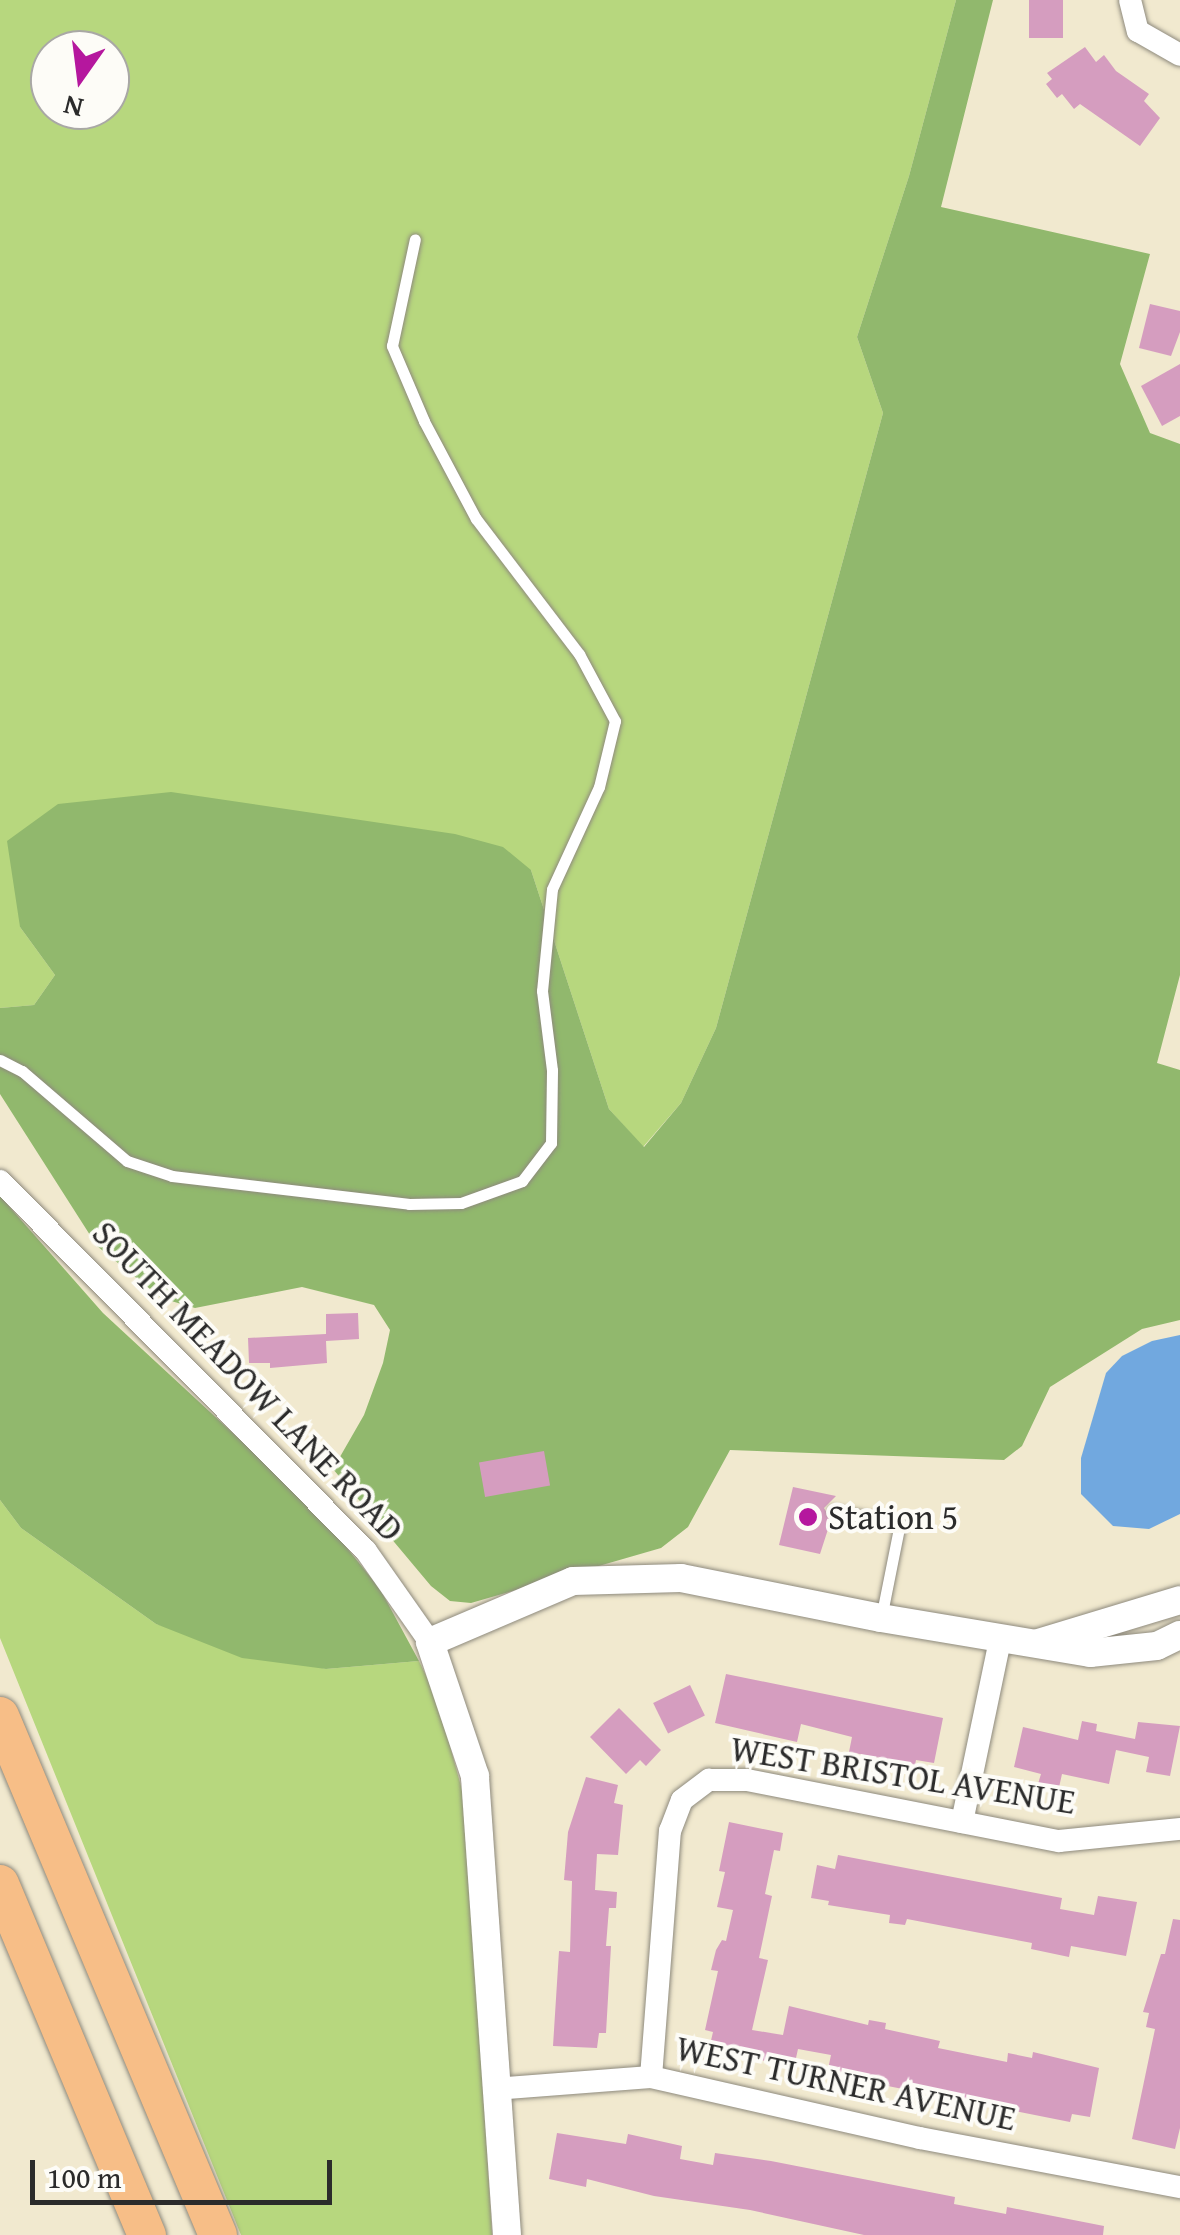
<!DOCTYPE html>
<style>
body{margin:0}
#map{position:relative;width:1180px;height:2235px;overflow:hidden;background:#f1e9cf;font-family:"Gentium Book Plus",serif}
div>[style]{position:absolute}
.green>*{inset:0;background:#b7d77e}
.forest>*{inset:0;background:#91b86d}
.water>*{inset:0;background:#71a8df}
.building>*{inset:0;background:#d59dbf;transform-origin:0 0}
.roads{filter:drop-shadow(0 0 2px #8e8a7d) drop-shadow(0 0 2px #8e8a7d)}
.service>*{height:11px;margin:-5.5px;padding:0 5.5px;transform-origin:5.5px;border-radius:5.5px;background:#fff}
.minor>*{height:22px;margin:-11px;padding:0 11px;transform-origin:11px;border-radius:11px;background:#fff}
.tertiary>*{height:28px;margin:-14px;padding:0 14px;transform-origin:14px;border-radius:14px;background:#fff}
.trunk>*{height:38px;margin:-19px;padding:0 19px;transform-origin:19px;border-radius:19px;background:#f7be87}
.dots>*{width:28px;height:28px;translate:-50% -50%;box-sizing:border-box;border:5px solid #fdfcf7;border-radius:50%}
span{translate:-50% -50%;white-space:nowrap;text-align:center;line-height:1.15;-webkit-text-stroke:8px #fdfcf7;paint-order:stroke}
.street-label{font-size:35px;color:#2b2b2b}
.poi-label{font-size:35px;color:#2b2b2b}
.left{translate:0 -50%;text-align:left}
.north{position:absolute;left:30px;top:30px;width:100px;height:100px;box-sizing:border-box;background:#fdfcf7;border:2px solid #a9a8a5;border-radius:50%;rotate:194deg;font-size:28px;font-weight:700;line-height:40px;text-align:center;color:#2b2b2b}
.north::after{content:'';display:block;margin:auto;width:35px;height:45px;background:#b5179e;clip-path:polygon(50% 0,100% 100%,50% 72%,0 100%)}
.scale{position:absolute;left:30px;top:2160px;width:302px;height:45px;box-sizing:border-box;border:5px solid #2b2b2b;border-top:0;padding-left:12px;font-size:30px;line-height:35px;white-space:nowrap;color:#2b2b2b;-webkit-text-stroke:8px #fdfcf7;paint-order:stroke}
</style>
<div id="map">
<div class="green">
<i style="clip-path:polygon(evenodd,0 0,956px 0,909px 176px,857px 337px,883px 413px,716px 1028px,681px 1103px,643px 1147px,609px 1109px,531px 870px,20px 927px,55px 975px,34px 1005px,0 1008px,0 0,50px 50px,110px 50px,110px 110px,50px 110px,50px 50px)"></i>
<i style="clip-path:polygon(0 1500px,21px 1528px,156px 1624px,326px 1669px,419px 1661px,437px 1699px,467px 1808px,492px 2235px,241px 2235px,0 1638px)"></i>
</div>
<div class="forest">
<i style="clip-path:polygon(956px 0,993px 0,941px 207px,1150px 254px,1120px 364px,1150px 433px,1180px 444px,1180px 975px,1157px 1063px,1180px 1070px,1180px 1320px,1142px 1329px,1050px 1387px,1022px 1446px,1004px 1460px,730px 1450px,688px 1527px,661px 1548px,471px 1603px,450px 1601px,431px 1586px,333px 1469px,364px 1415px,383px 1363px,390px 1330px,374px 1305px,302px 1287px,195px 1308px,161px 1298px,97px 1246px,0 1094px,0 1008px,34px 1005px,55px 975px,20px 927px,7px 841px,58px 804px,171px 792px,455px 834px,503px 847px,531px 870px,609px 1109px,644px 1147px,681px 1103px,716px 1028px,883px 413px,857px 337px,909px 176px)"></i>
<i style="clip-path:polygon(0 1196px,103px 1313px,318px 1512px,380px 1589px,419px 1661px,326px 1669px,242px 1658px,156px 1624px,21px 1528px,0 1500px)"></i>
</div>
<div class="water">
<i style="clip-path:polygon(1180px 1335px,1180px 1514px,1149px 1529px,1113px 1526px,1081px 1494px,1081px 1458px,1106px 1373px,1122px 1356px,1152px 1341px)"></i>
</div>
<div class="building">
<i style="left:1029px;top:0;width:34px;height:38px"></i>
<i style="clip-path:polygon(1085px 47px,1096px 62px,1104px 55px,1116px 71px,1149px 94px,1144px 101px,1160px 118px,1140px 146px,1080px 104px,1074px 109px,1062px 94px,1057px 98px,1046px 84px,1052px 79px,1047px 73px)"></i>
<i style="clip-path:polygon(1150px 304px,1180px 311px,1180px 332px,1171px 356px,1139px 348px)"></i>
<i style="clip-path:polygon(1180px 364px,1180px 416px,1162px 426px,1141px 386px)"></i>
<i style="clip-path:polygon(358px 1313px,359px 1339px,326px 1341px,327px 1363px,270px 1368px,270px 1363px,249px 1363px,248px 1338px,326px 1334px,326px 1314px)"></i>
<i style="left:544px;top:1451px;width:35px;height:66px;rotate:80deg"></i>
<i style="clip-path:polygon(793px 1487px,836px 1496px,824px 1508px,831px 1520px,820px 1554px,779px 1545px)"></i>
<i style="clip-path:polygon(726px 1674px,943px 1718px,934px 1763px,916px 1760px,915px 1765px,849px 1752px,852px 1737px,801px 1724px,797px 1742px,715px 1723px)"></i>
<i style="left:690px;top:1685px;width:34px;height:41px;rotate:64deg"></i>
<i style="clip-path:polygon(619px 1708px,661px 1750px,646px 1766px,640px 1760px,626px 1774px,590px 1737px)"></i>
<i style="clip-path:polygon(1082px 1721px,1097px 1724px,1096px 1731px,1135px 1739px,1138px 1722px,1180px 1726px,1170px 1776px,1146px 1772px,1149px 1757px,1116px 1750px,1109px 1784px,1062px 1774px,1058px 1792px,1037px 1787px,1041px 1774px,1014px 1767px,1023px 1727px,1078px 1740px)"></i>
<i style="clip-path:polygon(586px 1777px,618px 1785px,614px 1803px,623px 1805px,618px 1855px,597px 1854px,595px 1890px,617px 1892px,616px 1908px,609px 1908px,606px 1946px,611px 1946px,606px 2033px,599px 2033px,597px 2048px,553px 2046px,559px 1951px,570px 1952px,572px 1881px,564px 1880px,568px 1832px)"></i>
<i style="clip-path:polygon(729px 1822px,783px 1833px,780px 1851px,774px 1850px,765px 1894px,772px 1896px,759px 1958px,768px 1960px,752px 2030px,783px 2035px,789px 2006px,868px 2025px,869px 2020px,886px 2023px,885px 2029px,940px 2041px,938px 2048px,1007px 2062px,1008px 2053px,1032px 2058px,1033px 2052px,1099px 2068px,1090px 2117px,1072px 2114px,1070px 2122px,827px 2074px,831px 2055px,798px 2049px,794px 2067px,709px 2049px,713px 2032px,705px 2030px,718px 1971px,711px 1970px,716px 1950px,722px 1940px,726px 1941px,733px 1910px,717px 1907px,725px 1872px,719px 1871px)"></i>
<i style="clip-path:polygon(838px 1855px,1062px 1898px,1060px 1909px,1094px 1915px,1098px 1896px,1137px 1902px,1126px 1956px,1071px 1946px,1069px 1957px,1031px 1949px,1032px 1943px,907px 1919px,905px 1925px,889px 1923px,890px 1915px,828px 1905px,829px 1901px,811px 1898px,817px 1865px,835px 1869px)"></i>
<i style="clip-path:polygon(1173px 1919px,1180px 1920px,1180px 2128px,1175px 2149px,1132px 2139px,1155px 2029px,1146px 2027px,1149px 2013px,1143px 2012px,1161px 1954px,1165px 1954px)"></i>
<i style="clip-path:polygon(557px 2133px,626px 2144px,628px 2134px,682px 2146px,680px 2159px,713px 2165px,715px 2153px,771px 2161px,955px 2197px,954px 2204px,1006px 2214px,1007px 2207px,1104px 2226px,1103px 2235px,864px 2235px,750px 2210px,654px 2196px,587px 2179px,586px 2187px,549px 2179px)"></i>
</div>
<div class="roads">
<div class="service">
<i style="left:0;top:1060px;width:25px;rotate:27deg"></i>
<i style="left:22px;top:1071px;width:138px;rotate:40.6deg"></i>
<i style="left:127px;top:1161px;width:47px;rotate:18.4deg"></i>
<i style="left:172px;top:1176px;width:239px;rotate:6.7deg"></i>
<i style="left:409px;top:1204px;width:52px;rotate:-1.1deg"></i>
<i style="left:461px;top:1203px;width:65px;rotate:-19.8deg"></i>
<i style="left:522px;top:1181px;width:48px;rotate:-52.7deg"></i>
<i style="left:551px;top:1143px;width:73px;rotate:-89.2deg"></i>
<i style="left:552px;top:1070px;width:80px;rotate:-97.2deg"></i>
<i style="left:542px;top:991px;width:102px;rotate:-84.4deg"></i>
<i style="left:552px;top:889px;width:112px;rotate:-65.3deg"></i>
<i style="left:599px;top:787px;width:68px;rotate:-76.4deg"></i>
<i style="left:615px;top:721px;width:76px;rotate:-118.2deg"></i>
<i style="left:579px;top:654px;width:170px;rotate:-127.3deg"></i>
<i style="left:476px;top:519px;width:111px;rotate:-118deg"></i>
<i style="left:424px;top:421px;width:82px;rotate:-113.1deg"></i>
<i style="left:392px;top:346px;width:109px;rotate:-77.9deg"></i>
<i style="left:833px;top:1511px;width:68px;rotate:10.2deg"></i>
<i style="left:900px;top:1523px;width:97px;rotate:101.3deg"></i>
</div>
<div class="minor">
<i style="left:1130px;top:0;width:32px;rotate:76deg"></i>
<i style="left:1138px;top:31px;width:48px;rotate:29.7deg"></i>
<i style="left:0;top:1181px;width:520px;rotate:45.31deg"></i>
<i style="left:366px;top:1551px;width:111px;rotate:54.9deg"></i>
<i style="left:962px;top:1822px;width:186px;rotate:-78.2deg"></i>
<i style="left:651px;top:2077px;width:247px;rotate:-85.6deg"></i>
<i style="left:670px;top:1831px;width:33px;rotate:-69deg"></i>
<i style="left:682px;top:1800px;width:34px;rotate:-37deg"></i>
<i style="left:709px;top:1780px;width:38px"></i>
<i style="left:747px;top:1780px;width:318px;rotate:11.1deg"></i>
<i style="left:1059px;top:1841px;width:122px;rotate:-5.7deg"></i>
<i style="left:494px;top:2089px;width:157px;rotate:-4.4deg"></i>
<i style="left:651px;top:2077px;width:276px;rotate:12.8deg"></i>
<i style="left:920px;top:2138px;width:265px;rotate:10.7deg"></i>
</div>
<div class="tertiary">
<i style="left:1038px;top:1643px;width:148px;rotate:-16.8deg"></i>
<i style="left:507px;top:2235px;width:460px;rotate:-94deg"></i>
<i style="left:475px;top:1776px;width:141px;rotate:-108.6deg"></i>
<i style="left:430px;top:1642px;width:155px;rotate:-23.1deg"></i>
<i style="left:573px;top:1581px;width:108px;rotate:-1.6deg"></i>
<i style="left:681px;top:1578px;width:204px;rotate:11.3deg"></i>
<i style="left:881px;top:1618px;width:212px;rotate:9.5deg"></i>
<i style="left:1090px;top:1653px;width:67px;rotate:-6deg"></i>
<i style="left:1157px;top:1646px;width:25px;rotate:-26deg"></i>
</div>
<div class="trunk">
<i style="left:0;top:1716px;width:563px;rotate:67.22deg"></i>
<i style="left:0;top:1884px;width:381px;rotate:67.3deg"></i>
</div>
</div>
<div class="dots">
<i style="left:808px;top:1517px;background:#b5179e"></i>
</div>
<div class="street-label">
<span style="left:248px;top:1381px;rotate:46deg">SOUTH MEADOW LANE ROAD</span>
<span style="left:903px;top:1775px;rotate:9deg">WEST BRISTOL AVENUE</span>
<span style="left:846px;top:2083px;rotate:12deg">WEST TURNER AVENUE</span>
</div>
<div class="poi-label">
<span class="left" style="left:828px;top:1517px">Station 5</span>
</div>
<div class="north">N</div>
<div class="scale">100 m</div>
</div>
